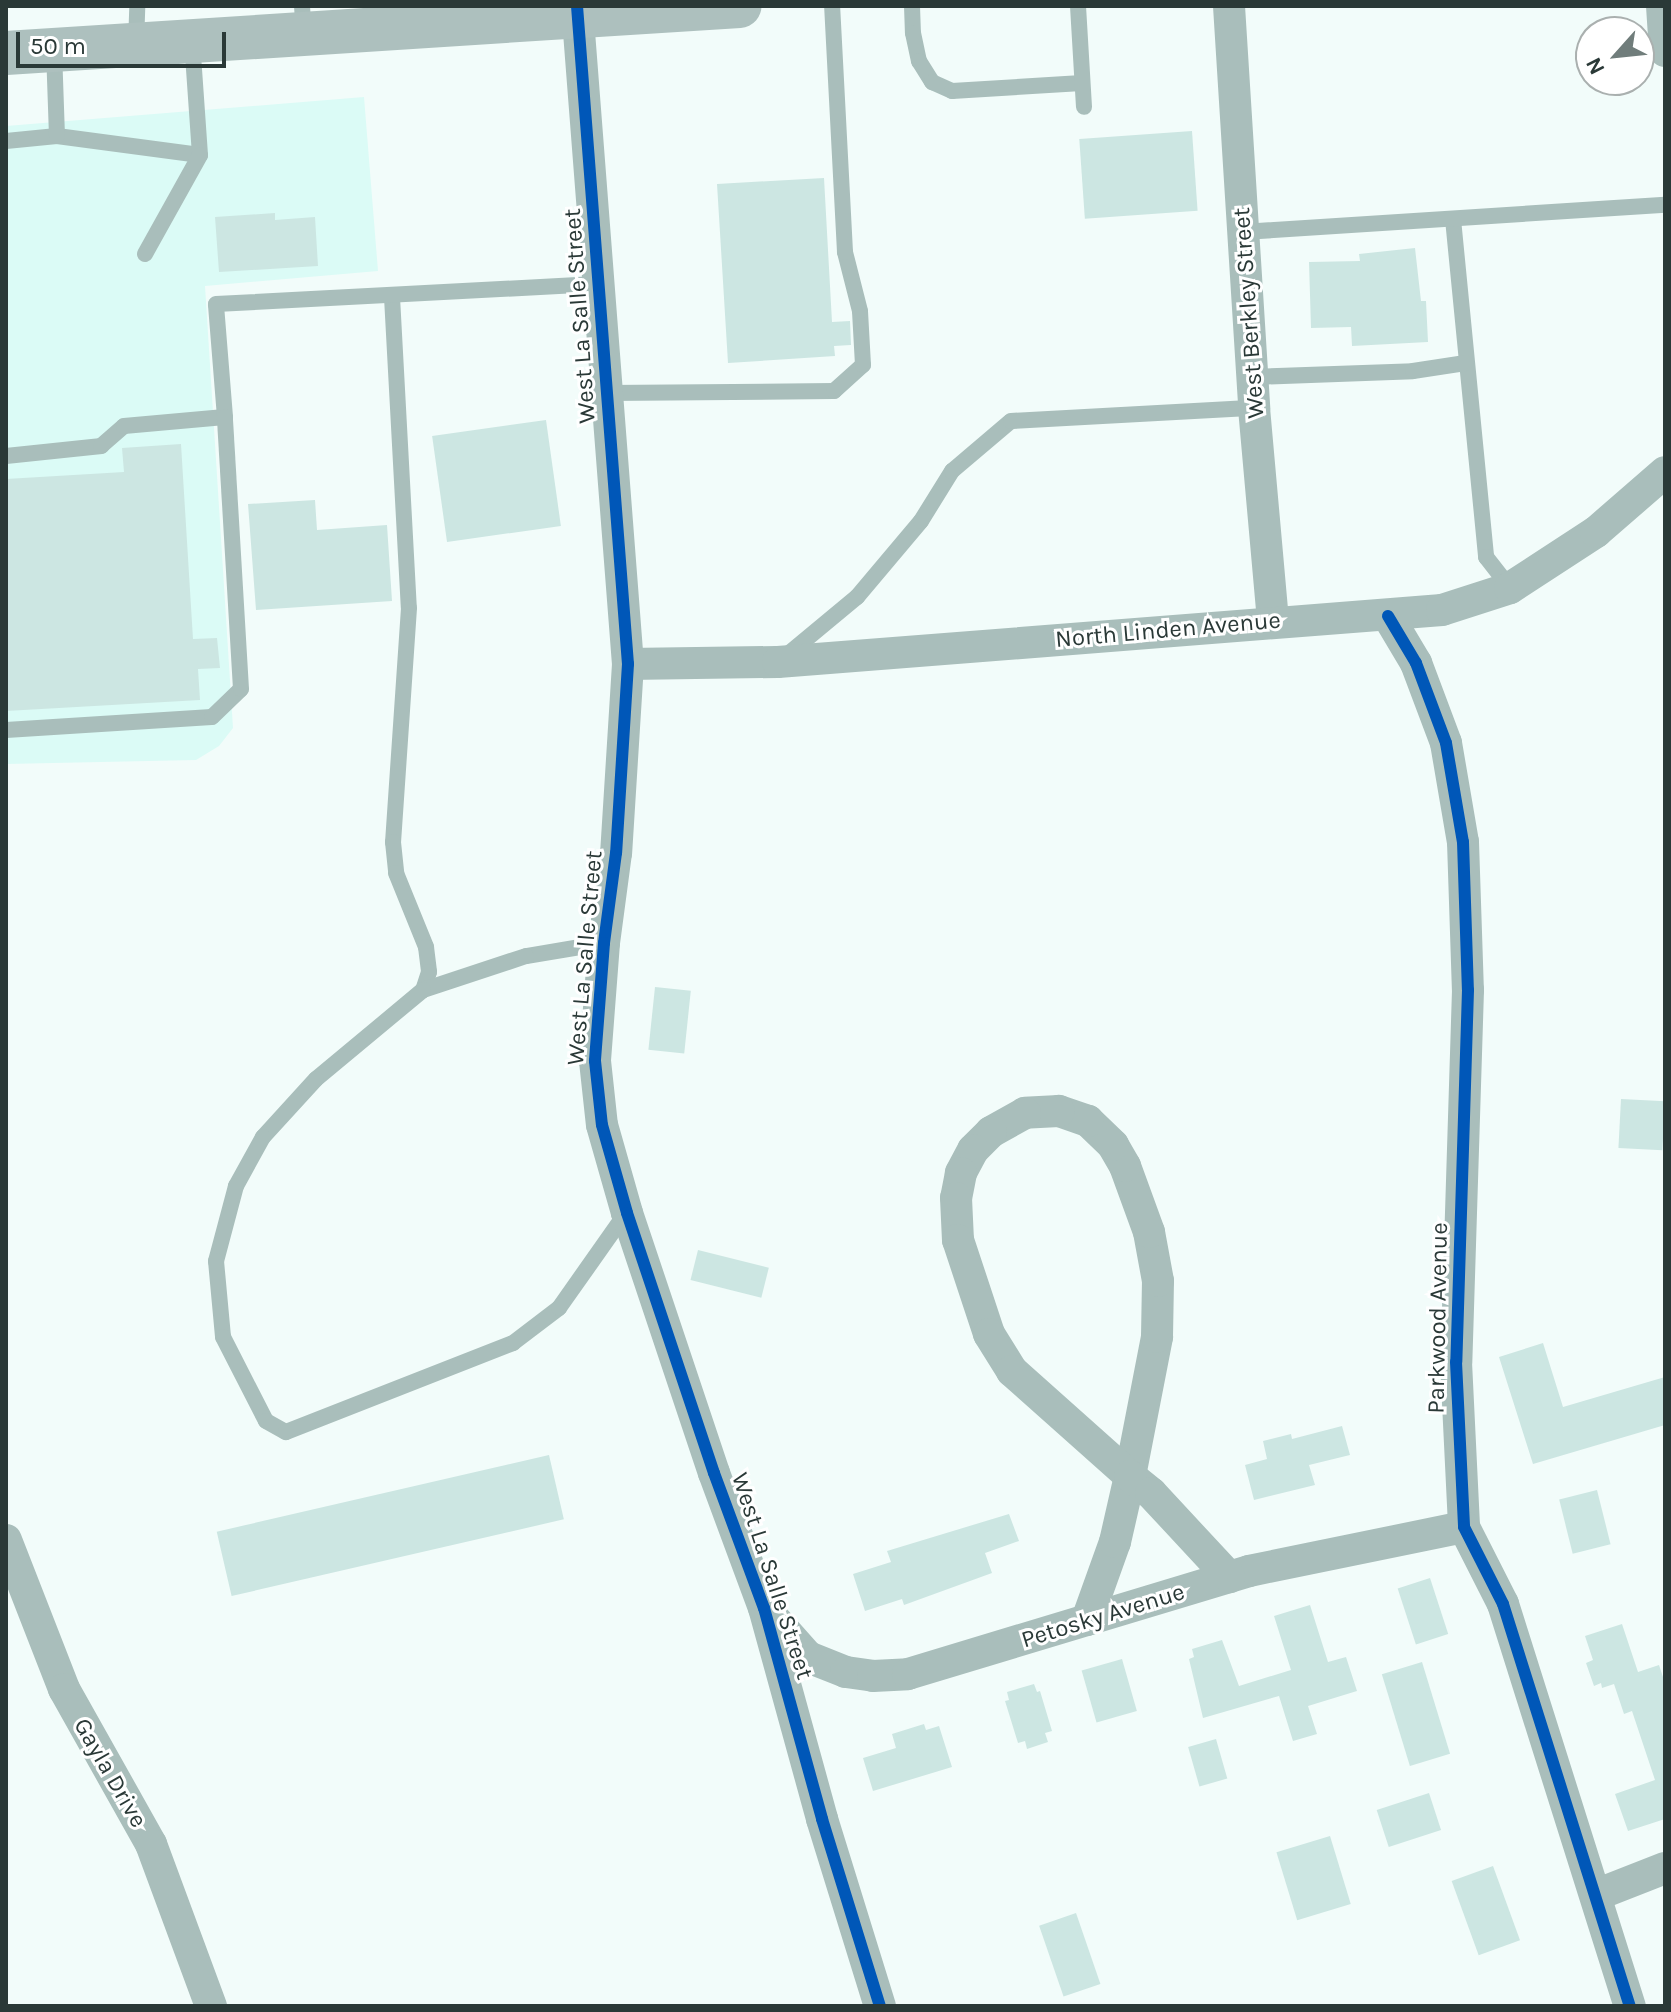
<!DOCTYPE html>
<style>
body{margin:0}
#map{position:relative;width:1671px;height:2012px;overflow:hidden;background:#f2fcfa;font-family:Karla,sans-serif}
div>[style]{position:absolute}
.built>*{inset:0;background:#dbfbf6}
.building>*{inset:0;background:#cce6e2;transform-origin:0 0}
.service>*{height:16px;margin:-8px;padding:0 8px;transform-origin:8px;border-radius:8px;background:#a9bebb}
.minor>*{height:32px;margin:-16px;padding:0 16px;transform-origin:16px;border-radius:16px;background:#a9bebb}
.primary>*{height:44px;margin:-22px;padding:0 22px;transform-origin:22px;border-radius:22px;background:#adc0be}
.cycleway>*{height:12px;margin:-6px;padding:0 6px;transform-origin:6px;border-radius:6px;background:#0057b8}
span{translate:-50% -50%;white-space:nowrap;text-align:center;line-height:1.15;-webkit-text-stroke:6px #fff;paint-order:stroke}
.street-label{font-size:24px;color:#2a3937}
.frame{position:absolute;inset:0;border:8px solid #2a3937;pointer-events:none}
.north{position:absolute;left:1575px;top:16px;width:80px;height:80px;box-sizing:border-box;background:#fff;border:2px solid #aab0af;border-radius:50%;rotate:243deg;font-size:22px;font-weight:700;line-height:32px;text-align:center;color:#2a3937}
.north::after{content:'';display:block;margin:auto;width:28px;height:36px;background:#707d7b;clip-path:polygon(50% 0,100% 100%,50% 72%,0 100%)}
.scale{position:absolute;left:16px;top:32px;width:210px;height:36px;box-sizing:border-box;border:4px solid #2a3937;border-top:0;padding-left:10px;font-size:24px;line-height:28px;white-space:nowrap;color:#2a3937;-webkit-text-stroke:6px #fff;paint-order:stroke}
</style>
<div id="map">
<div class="built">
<i style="clip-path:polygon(364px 97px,378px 271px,205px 286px,233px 728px,219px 746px,196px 760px,6px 764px,6px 126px)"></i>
</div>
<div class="building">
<i style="left:1192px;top:131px;width:80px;height:113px;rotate:86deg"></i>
<i style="clip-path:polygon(824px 178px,832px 322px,850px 321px,851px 345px,834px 346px,835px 356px,728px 363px,717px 184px)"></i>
<i style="clip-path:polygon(275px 213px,275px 220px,315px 217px,318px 266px,219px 272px,215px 217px)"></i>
<i style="clip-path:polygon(1415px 248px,1421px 301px,1426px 301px,1428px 342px,1352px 346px,1351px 327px,1311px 328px,1309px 262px,1360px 261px,1359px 254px)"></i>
<i style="left:546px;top:420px;width:107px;height:115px;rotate:82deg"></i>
<i style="clip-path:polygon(181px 444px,193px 639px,217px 638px,220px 668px,198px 669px,200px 700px,6px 711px,6px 479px,124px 472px,122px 448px)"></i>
<i style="clip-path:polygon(315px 500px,317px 530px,387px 525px,392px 601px,256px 610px,248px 504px)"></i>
<i style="left:655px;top:987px;width:36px;height:63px;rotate:6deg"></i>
<i style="left:1621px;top:1099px;width:44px;height:49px;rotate:3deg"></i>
<i style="left:698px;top:1250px;width:73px;height:31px;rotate:14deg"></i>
<i style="clip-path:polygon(1543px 1343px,1563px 1407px,1665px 1377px,1665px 1425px,1533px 1464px,1499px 1357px)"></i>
<i style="clip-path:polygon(1342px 1426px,1350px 1455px,1309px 1465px,1315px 1485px,1254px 1500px,1245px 1465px,1267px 1459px,1263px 1441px,1291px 1434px,1292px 1439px)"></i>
<i style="left:549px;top:1455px;width:66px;height:341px;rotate:77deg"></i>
<i style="left:1597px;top:1490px;width:56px;height:39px;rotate:76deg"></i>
<i style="clip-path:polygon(1009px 1514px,1019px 1541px,985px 1553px,992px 1573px,904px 1605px,902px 1599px,865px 1611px,853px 1574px,891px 1562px,887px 1551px)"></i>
<i style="left:1430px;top:1578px;width:59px;height:34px;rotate:72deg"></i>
<i style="clip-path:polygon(1310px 1605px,1328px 1662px,1346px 1657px,1357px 1691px,1308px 1706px,1317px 1734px,1293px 1741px,1279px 1696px,1203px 1718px,1189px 1659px,1194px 1657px,1192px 1649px,1222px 1640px,1239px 1686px,1291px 1670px,1274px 1616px)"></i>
<i style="clip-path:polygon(1622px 1624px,1638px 1672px,1659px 1665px,1665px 1683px,1665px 1819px,1628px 1831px,1615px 1794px,1655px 1780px,1632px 1711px,1624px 1714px,1614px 1684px,1602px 1688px,1601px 1683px,1594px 1686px,1586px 1663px,1593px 1660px,1585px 1636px)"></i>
<i style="left:1122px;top:1659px;width:54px;height:42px;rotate:74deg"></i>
<i style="left:1422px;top:1662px;width:96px;height:42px;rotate:73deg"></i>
<i style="clip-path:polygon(1034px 1684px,1037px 1692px,1040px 1691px,1052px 1731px,1045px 1733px,1048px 1742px,1027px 1749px,1025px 1741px,1018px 1743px,1005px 1701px,1009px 1700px,1007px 1692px)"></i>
<i style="clip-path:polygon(924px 1724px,926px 1730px,939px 1726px,952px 1767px,873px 1791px,863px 1758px,896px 1748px,892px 1734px)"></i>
<i style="left:1216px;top:1739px;width:41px;height:29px;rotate:74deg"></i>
<i style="left:1429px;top:1793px;width:39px;height:55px;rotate:72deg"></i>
<i style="left:1330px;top:1836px;width:71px;height:56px;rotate:73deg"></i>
<i style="left:1493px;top:1866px;width:79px;height:44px;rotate:70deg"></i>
<i style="left:1076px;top:1913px;width:75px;height:39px;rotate:71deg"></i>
</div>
<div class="service">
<i style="left:302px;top:6px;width:27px;rotate:86deg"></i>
<i style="left:912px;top:6px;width:27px;rotate:88deg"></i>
<i style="left:913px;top:33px;width:29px;rotate:78deg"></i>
<i style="left:919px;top:61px;width:25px;rotate:58deg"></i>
<i style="left:932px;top:82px;width:22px;rotate:24deg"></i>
<i style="left:952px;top:91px;width:130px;rotate:-3.5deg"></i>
<i style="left:1078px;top:6px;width:101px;rotate:86.6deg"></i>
<i style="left:136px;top:44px;width:38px;rotate:-88deg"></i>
<i style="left:57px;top:136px;width:144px;rotate:7.6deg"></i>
<i style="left:200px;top:155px;width:113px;rotate:-94deg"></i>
<i style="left:6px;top:141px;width:51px;rotate:-5.6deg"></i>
<i style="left:57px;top:136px;width:84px;rotate:-92deg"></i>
<i style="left:1453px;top:219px;width:340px;rotate:84.4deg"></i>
<i style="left:1486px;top:557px;width:39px;rotate:52deg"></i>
<i style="left:1243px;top:232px;width:423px;rotate:-3.7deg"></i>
<i style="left:145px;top:254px;width:113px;rotate:-60.9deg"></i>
<i style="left:392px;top:297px;width:311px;rotate:86.9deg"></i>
<i style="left:409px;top:608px;width:235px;rotate:93.9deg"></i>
<i style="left:393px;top:842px;width:31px;rotate:84deg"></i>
<i style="left:396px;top:873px;width:80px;rotate:67.9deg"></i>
<i style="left:426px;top:947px;width:25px;rotate:83deg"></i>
<i style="left:429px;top:972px;width:19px;rotate:108deg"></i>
<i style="left:1253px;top:377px;width:160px;rotate:-2.1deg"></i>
<i style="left:1413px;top:371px;width:53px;rotate:-8.7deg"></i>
<i style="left:608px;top:393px;width:226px;rotate:-0.5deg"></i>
<i style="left:834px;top:391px;width:39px;rotate:-42deg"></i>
<i style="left:863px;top:365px;width:54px;rotate:-93.2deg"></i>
<i style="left:860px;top:311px;width:61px;rotate:-104.3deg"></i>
<i style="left:845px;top:252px;width:246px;rotate:-93deg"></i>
<i style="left:6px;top:456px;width:96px;rotate:-6deg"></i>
<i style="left:101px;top:446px;width:30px;rotate:-41deg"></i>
<i style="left:124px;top:426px;width:101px;rotate:-5.1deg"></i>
<i style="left:225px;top:417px;width:113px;rotate:-94.6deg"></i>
<i style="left:216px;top:304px;width:385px;rotate:-3deg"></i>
<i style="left:781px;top:660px;width:99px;rotate:-39.7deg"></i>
<i style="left:857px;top:597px;width:99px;rotate:-49.9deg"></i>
<i style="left:921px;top:521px;width:59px;rotate:-58.2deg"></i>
<i style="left:952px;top:471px;width:77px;rotate:-40.3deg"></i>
<i style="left:1011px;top:421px;width:243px;rotate:-3.1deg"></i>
<i style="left:6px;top:730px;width:206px;rotate:-3.6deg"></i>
<i style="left:212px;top:717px;width:40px;rotate:-44deg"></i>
<i style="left:241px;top:689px;width:272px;rotate:-93.4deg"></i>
<i style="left:604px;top:943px;width:79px;rotate:170.5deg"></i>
<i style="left:526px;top:956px;width:108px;rotate:161.7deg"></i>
<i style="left:423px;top:990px;width:139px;rotate:140.2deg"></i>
<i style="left:316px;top:1079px;width:79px;rotate:132.4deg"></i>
<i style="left:263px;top:1137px;width:56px;rotate:118.9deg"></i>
<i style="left:236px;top:1186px;width:78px;rotate:104.9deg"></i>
<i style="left:216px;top:1261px;width:76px;rotate:84.7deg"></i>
<i style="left:223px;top:1337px;width:94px;rotate:62.9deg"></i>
<i style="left:266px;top:1421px;width:23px;rotate:29deg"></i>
<i style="left:286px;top:1432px;width:244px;rotate:-21.4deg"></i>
<i style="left:513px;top:1343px;width:58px;rotate:-37.3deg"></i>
<i style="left:559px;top:1308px;width:116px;rotate:-54.8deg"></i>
</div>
<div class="minor">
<i style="left:577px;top:6px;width:660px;rotate:85.57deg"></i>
<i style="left:628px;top:664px;width:189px;rotate:93.6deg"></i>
<i style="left:616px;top:853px;width:91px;rotate:97.6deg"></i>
<i style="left:604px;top:943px;width:118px;rotate:94.4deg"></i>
<i style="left:595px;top:1061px;width:64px;rotate:83.8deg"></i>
<i style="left:602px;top:1125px;width:91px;rotate:74.1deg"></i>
<i style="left:627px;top:1213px;width:274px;rotate:71.5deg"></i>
<i style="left:714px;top:1473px;width:144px;rotate:69.7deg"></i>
<i style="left:764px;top:1608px;width:219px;rotate:74.6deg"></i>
<i style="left:822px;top:1819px;width:196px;rotate:72.8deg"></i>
<i style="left:1229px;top:6px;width:403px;rotate:86.4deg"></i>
<i style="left:1254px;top:408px;width:214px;rotate:84.9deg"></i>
<i style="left:1662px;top:6px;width:45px;rotate:86.2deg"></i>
<i style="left:1388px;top:616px;width:55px;rotate:59.2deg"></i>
<i style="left:1416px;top:663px;width:85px;rotate:69.4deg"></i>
<i style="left:1446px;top:743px;width:100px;rotate:80.3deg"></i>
<i style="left:1463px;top:842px;width:148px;rotate:88.1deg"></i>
<i style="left:1468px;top:990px;width:372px;rotate:91.8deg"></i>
<i style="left:1456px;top:1362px;width:165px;rotate:87.2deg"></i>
<i style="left:1464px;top:1527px;width:86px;rotate:63.1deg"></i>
<i style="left:1503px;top:1604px;width:422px;rotate:72.5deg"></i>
<i style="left:628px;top:664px;width:150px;rotate:-0.8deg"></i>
<i style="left:778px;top:662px;width:666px;rotate:-4.48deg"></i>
<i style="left:1442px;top:610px;width:71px;rotate:-17.9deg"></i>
<i style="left:1510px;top:588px;width:103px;rotate:-33.1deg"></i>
<i style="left:1596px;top:532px;width:91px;rotate:-41deg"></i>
<i style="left:6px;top:1540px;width:160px;rotate:68.7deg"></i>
<i style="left:64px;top:1689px;width:178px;rotate:60.7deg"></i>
<i style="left:151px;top:1844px;width:173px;rotate:69.7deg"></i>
<i style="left:770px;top:1614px;width:57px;rotate:48.5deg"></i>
<i style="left:808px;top:1657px;width:41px;rotate:21.5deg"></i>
<i style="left:846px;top:1672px;width:27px;rotate:8deg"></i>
<i style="left:873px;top:1676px;width:35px;rotate:-3deg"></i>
<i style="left:908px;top:1674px;width:356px;rotate:-16.8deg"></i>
<i style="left:1249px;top:1571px;width:219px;rotate:-11.6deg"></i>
<i style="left:1087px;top:1620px;width:83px;rotate:-70.3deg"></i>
<i style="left:1115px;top:1542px;width:68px;rotate:-77.2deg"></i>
<i style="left:1130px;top:1476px;width:142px;rotate:-79deg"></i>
<i style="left:1157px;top:1337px;width:56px;rotate:-89deg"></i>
<i style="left:1158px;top:1281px;width:50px;rotate:-100.4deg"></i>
<i style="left:1149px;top:1232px;width:70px;rotate:-110deg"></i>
<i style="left:1125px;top:1166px;width:24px;rotate:-120deg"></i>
<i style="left:1113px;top:1145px;width:35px;rotate:-136deg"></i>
<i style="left:1088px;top:1121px;width:31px;rotate:-161deg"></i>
<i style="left:1059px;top:1111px;width:34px;rotate:177deg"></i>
<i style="left:1025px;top:1113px;width:39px;rotate:151deg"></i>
<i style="left:991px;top:1132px;width:25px;rotate:135deg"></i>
<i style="left:973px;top:1150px;width:26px;rotate:118deg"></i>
<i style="left:961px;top:1173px;width:25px;rotate:101deg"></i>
<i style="left:956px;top:1198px;width:42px;rotate:87.3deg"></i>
<i style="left:958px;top:1240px;width:99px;rotate:71.7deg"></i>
<i style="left:989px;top:1334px;width:44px;rotate:58.1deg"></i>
<i style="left:1012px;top:1371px;width:158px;rotate:41.7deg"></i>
<i style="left:1130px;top:1476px;width:27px;rotate:39deg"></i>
<i style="left:1151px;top:1493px;width:115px;rotate:47.1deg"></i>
<i style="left:1596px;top:1895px;width:74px;rotate:-21.4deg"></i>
</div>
<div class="primary">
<i style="left:6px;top:53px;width:735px;rotate:-3.67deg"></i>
</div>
<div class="cycleway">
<i style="left:577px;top:6px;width:660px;rotate:85.57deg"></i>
<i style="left:628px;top:664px;width:189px;rotate:93.6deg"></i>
<i style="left:616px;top:853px;width:91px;rotate:97.6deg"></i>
<i style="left:604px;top:943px;width:118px;rotate:94.4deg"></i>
<i style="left:595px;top:1061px;width:64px;rotate:83.8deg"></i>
<i style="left:602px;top:1125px;width:91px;rotate:74.1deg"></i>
<i style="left:627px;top:1213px;width:274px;rotate:71.5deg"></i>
<i style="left:714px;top:1473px;width:144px;rotate:69.7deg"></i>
<i style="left:764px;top:1608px;width:219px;rotate:74.6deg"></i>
<i style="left:822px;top:1819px;width:196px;rotate:72.8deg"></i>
<i style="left:1388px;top:616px;width:55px;rotate:59.2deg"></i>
<i style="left:1416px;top:663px;width:85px;rotate:69.4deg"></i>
<i style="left:1446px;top:743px;width:100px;rotate:80.3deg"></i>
<i style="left:1463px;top:842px;width:148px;rotate:88.1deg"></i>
<i style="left:1468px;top:990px;width:372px;rotate:91.8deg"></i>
<i style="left:1456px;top:1362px;width:165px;rotate:87.2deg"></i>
<i style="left:1464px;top:1527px;width:86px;rotate:63.1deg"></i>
<i style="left:1503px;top:1604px;width:422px;rotate:72.5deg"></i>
</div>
<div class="street-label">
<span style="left:1249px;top:313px;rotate:-94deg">West Berkley Street</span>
<span style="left:580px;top:316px;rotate:-94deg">West La Salle Street</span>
<span style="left:1168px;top:630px;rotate:-5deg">North Linden Avenue</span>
<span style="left:585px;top:958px;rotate:-85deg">West La Salle Street</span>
<span style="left:1438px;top:1318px;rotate:-89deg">Parkwood Avenue</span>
<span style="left:772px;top:1576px;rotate:72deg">West La Salle Street</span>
<span style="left:1103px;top:1616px;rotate:-17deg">Petosky Avenue</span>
<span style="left:110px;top:1773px;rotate:60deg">Gayla Drive</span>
</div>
<div class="frame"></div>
<div class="north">N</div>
<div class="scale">50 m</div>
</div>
